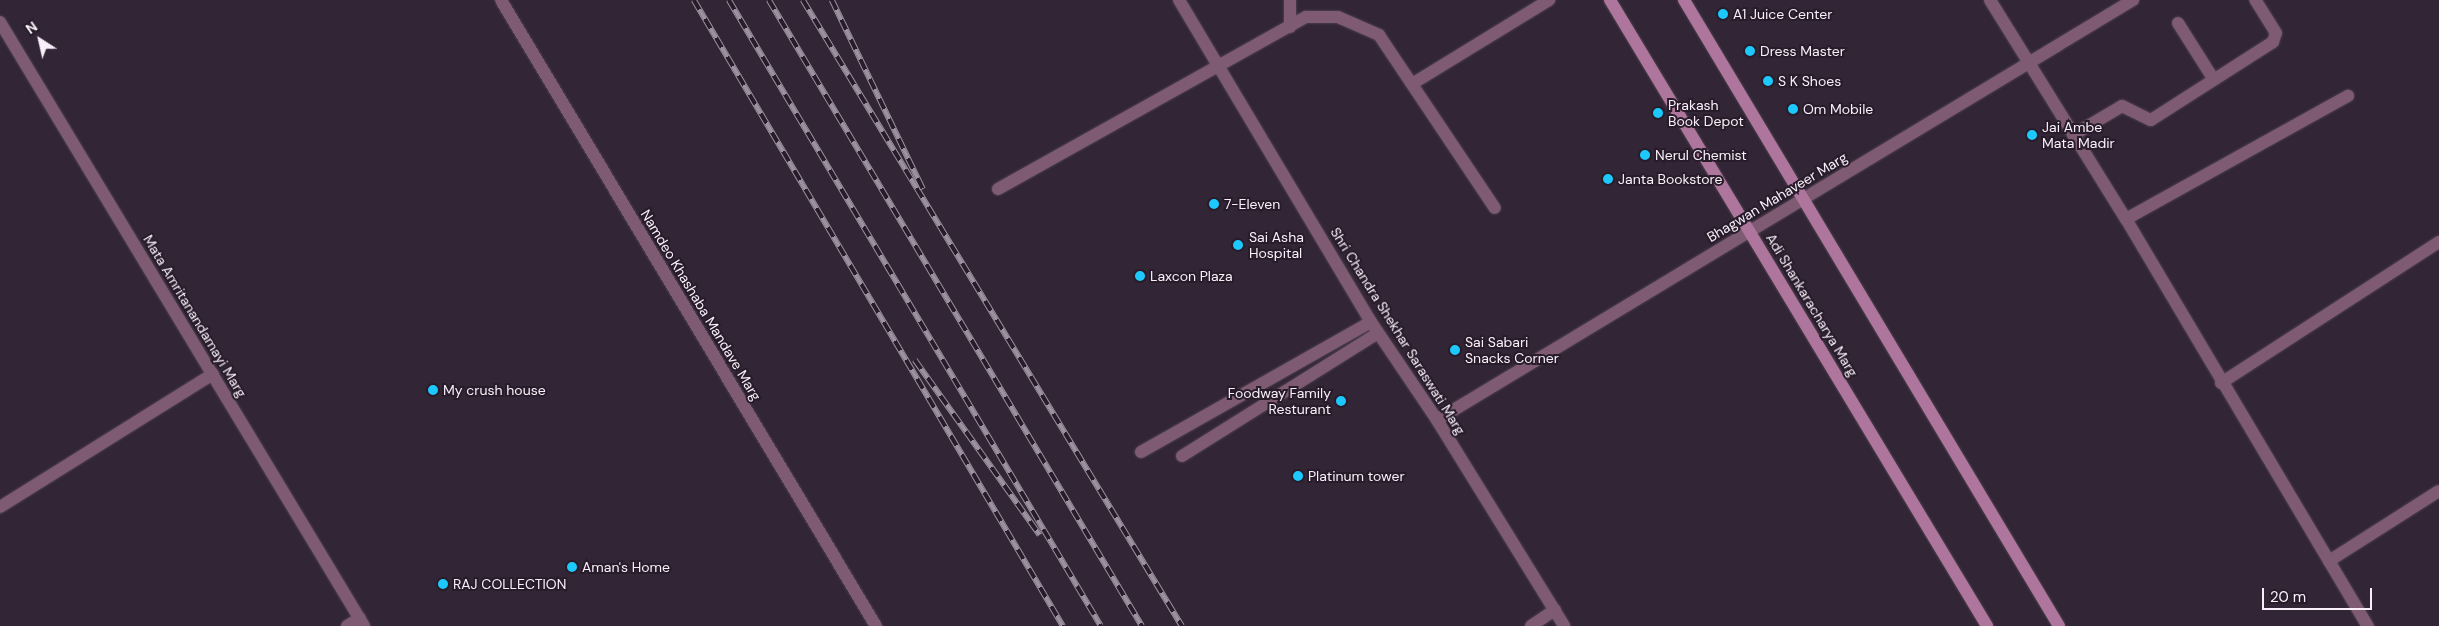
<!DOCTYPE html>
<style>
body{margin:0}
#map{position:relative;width:2439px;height:626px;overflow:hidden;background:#322535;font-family:"DM Sans",sans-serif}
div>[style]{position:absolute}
.roads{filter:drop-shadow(0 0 1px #4e4151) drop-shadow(0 0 1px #4e4151)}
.minor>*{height:12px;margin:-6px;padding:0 6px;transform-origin:6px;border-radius:6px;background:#7f5b73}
.tertiary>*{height:12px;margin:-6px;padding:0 6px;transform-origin:6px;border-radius:6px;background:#7f5b73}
.secondary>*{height:12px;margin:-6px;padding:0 6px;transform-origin:6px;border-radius:6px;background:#af769d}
.rail>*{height:5.5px;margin-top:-2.75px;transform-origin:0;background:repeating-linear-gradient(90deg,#281c2b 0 11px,#9c919f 0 22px);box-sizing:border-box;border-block:1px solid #9c919f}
.dots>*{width:14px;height:14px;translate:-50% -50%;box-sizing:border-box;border:2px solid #281c2b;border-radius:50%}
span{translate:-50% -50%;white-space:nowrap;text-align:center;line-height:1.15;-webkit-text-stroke:4px #281c2b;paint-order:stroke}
.poi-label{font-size:14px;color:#f8effa}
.left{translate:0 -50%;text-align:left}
.right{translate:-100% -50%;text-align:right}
.street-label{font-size:14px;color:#f8effa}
.north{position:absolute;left:15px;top:15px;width:50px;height:50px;-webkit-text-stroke:4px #281c2b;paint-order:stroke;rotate:325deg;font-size:14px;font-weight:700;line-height:20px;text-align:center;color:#f8effa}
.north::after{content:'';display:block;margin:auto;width:18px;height:22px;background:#f8effa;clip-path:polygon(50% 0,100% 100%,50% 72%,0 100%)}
.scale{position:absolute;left:2262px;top:588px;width:110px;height:22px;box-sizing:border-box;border:2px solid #f8effa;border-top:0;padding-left:6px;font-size:15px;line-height:18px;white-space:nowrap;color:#f8effa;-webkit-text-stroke:4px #281c2b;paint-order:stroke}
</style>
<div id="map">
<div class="roads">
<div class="minor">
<i style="left:1179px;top:0;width:375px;rotate:59.2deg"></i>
<i style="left:1371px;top:322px;width:118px;rotate:56deg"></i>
<i style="left:1437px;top:420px;width:242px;rotate:58.3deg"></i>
<i style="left:1290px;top:0;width:27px;rotate:90deg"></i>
<i style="left:1990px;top:0;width:258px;rotate:58.2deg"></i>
<i style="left:2126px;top:219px;width:474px;rotate:59.3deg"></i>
<i style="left:2178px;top:23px;width:67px;rotate:57.7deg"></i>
<i style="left:1412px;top:84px;width:161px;rotate:-31.5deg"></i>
<i style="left:2073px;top:135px;width:57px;rotate:-30.6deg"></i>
<i style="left:2122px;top:106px;width:32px;rotate:26deg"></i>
<i style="left:2151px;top:120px;width:145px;rotate:-32.6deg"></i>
<i style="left:2273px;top:42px;width:9px;rotate:-72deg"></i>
<i style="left:2276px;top:33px;width:39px;rotate:-122deg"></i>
<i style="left:998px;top:189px;width:353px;rotate:-29.2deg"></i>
<i style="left:1306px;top:17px;width:32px"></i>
<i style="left:1338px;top:17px;width:45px;rotate:23.7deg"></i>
<i style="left:1379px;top:35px;width:208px;rotate:56.2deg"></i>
<i style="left:2126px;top:219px;width:254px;rotate:-29deg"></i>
<i style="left:2221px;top:383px;width:260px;rotate:-32.9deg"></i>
<i style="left:1437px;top:420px;width:813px;rotate:-31.11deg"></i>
<i style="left:1141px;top:452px;width:264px;rotate:-29.5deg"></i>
<i style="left:1182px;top:456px;width:231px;rotate:-32.1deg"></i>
<i style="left:0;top:507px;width:251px;rotate:-32deg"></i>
<i style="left:2329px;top:561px;width:130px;rotate:-32.5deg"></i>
<i style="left:347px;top:626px;width:15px;rotate:-32deg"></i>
<i style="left:1531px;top:626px;width:29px;rotate:-34deg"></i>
</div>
<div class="tertiary">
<i style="left:501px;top:0;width:730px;rotate:59.08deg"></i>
<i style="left:0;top:22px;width:705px;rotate:58.92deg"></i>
</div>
<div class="secondary">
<i style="left:1610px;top:0;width:731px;rotate:58.94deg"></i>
<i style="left:1684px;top:0;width:730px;rotate:59.08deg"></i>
</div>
</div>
<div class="rail">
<i style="left:694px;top:0;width:727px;rotate:59.48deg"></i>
<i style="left:729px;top:0;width:728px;rotate:59.28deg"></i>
<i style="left:769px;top:0;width:729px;rotate:59.21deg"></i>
<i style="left:803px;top:0;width:732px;rotate:58.81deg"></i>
<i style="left:832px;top:0;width:210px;rotate:64.3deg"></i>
<i style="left:915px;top:360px;width:215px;rotate:54.5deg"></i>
</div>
<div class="dots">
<i style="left:1723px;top:14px;background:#1dc9fc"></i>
<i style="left:1750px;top:51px;background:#1dc9fc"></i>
<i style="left:1768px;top:81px;background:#1dc9fc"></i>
<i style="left:1793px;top:109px;background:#1dc9fc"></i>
<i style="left:1658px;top:113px;background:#1dc9fc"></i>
<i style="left:2032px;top:135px;background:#1dc9fc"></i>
<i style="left:1645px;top:155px;background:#1dc9fc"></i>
<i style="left:1608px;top:179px;background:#1dc9fc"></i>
<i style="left:1214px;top:204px;background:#1dc9fc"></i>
<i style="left:1238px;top:245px;background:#1dc9fc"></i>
<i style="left:1140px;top:276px;background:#1dc9fc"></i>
<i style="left:1455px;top:350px;background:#1dc9fc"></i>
<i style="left:433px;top:390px;background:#1dc9fc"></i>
<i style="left:1341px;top:401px;background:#1dc9fc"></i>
<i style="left:1298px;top:476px;background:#1dc9fc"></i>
<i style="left:572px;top:567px;background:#1dc9fc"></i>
<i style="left:443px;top:584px;background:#1dc9fc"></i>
</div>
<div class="poi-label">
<span class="left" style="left:1733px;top:14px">A1 Juice Center</span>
<span class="left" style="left:1760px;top:51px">Dress Master</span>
<span class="left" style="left:1778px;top:81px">S K Shoes</span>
<span class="left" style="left:1668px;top:113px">Prakash<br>Book Depot</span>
<span class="left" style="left:1803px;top:109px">Om Mobile</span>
<span class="left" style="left:2042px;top:135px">Jai Ambe<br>Mata Madir</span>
<span class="left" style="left:1655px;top:155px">Nerul Chemist</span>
<span class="left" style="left:1618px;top:179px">Janta Bookstore</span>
<span class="left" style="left:1224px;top:204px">7-Eleven</span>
<span class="left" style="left:1249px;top:245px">Sai Asha<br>Hospital</span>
<span class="left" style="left:1150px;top:276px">Laxcon Plaza</span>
<span class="left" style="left:1465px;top:350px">Sai Sabari<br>Snacks Corner</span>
<span class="left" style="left:443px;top:390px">My crush house</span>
<span class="right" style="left:1331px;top:401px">Foodway Family<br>Resturant</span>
<span class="left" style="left:1308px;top:476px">Platinum tower</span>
<span class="left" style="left:582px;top:567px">Aman's Home</span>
<span class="left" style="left:453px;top:584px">RAJ COLLECTION</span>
</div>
<div class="street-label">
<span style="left:1777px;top:197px;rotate:-31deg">Bhagwan Mahaveer Marg</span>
<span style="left:701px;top:305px;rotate:59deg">Namdeo Khashaba Mandave Marg</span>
<span style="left:1812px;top:305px;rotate:59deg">Adi Shankaracharya Marg</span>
<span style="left:195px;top:316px;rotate:59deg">Mata Amritanandamayi Marg</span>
<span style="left:1398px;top:331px;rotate:58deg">Shri Chandra Shekhar Saraswati Marg</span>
</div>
<div class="north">N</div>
<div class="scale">20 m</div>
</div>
